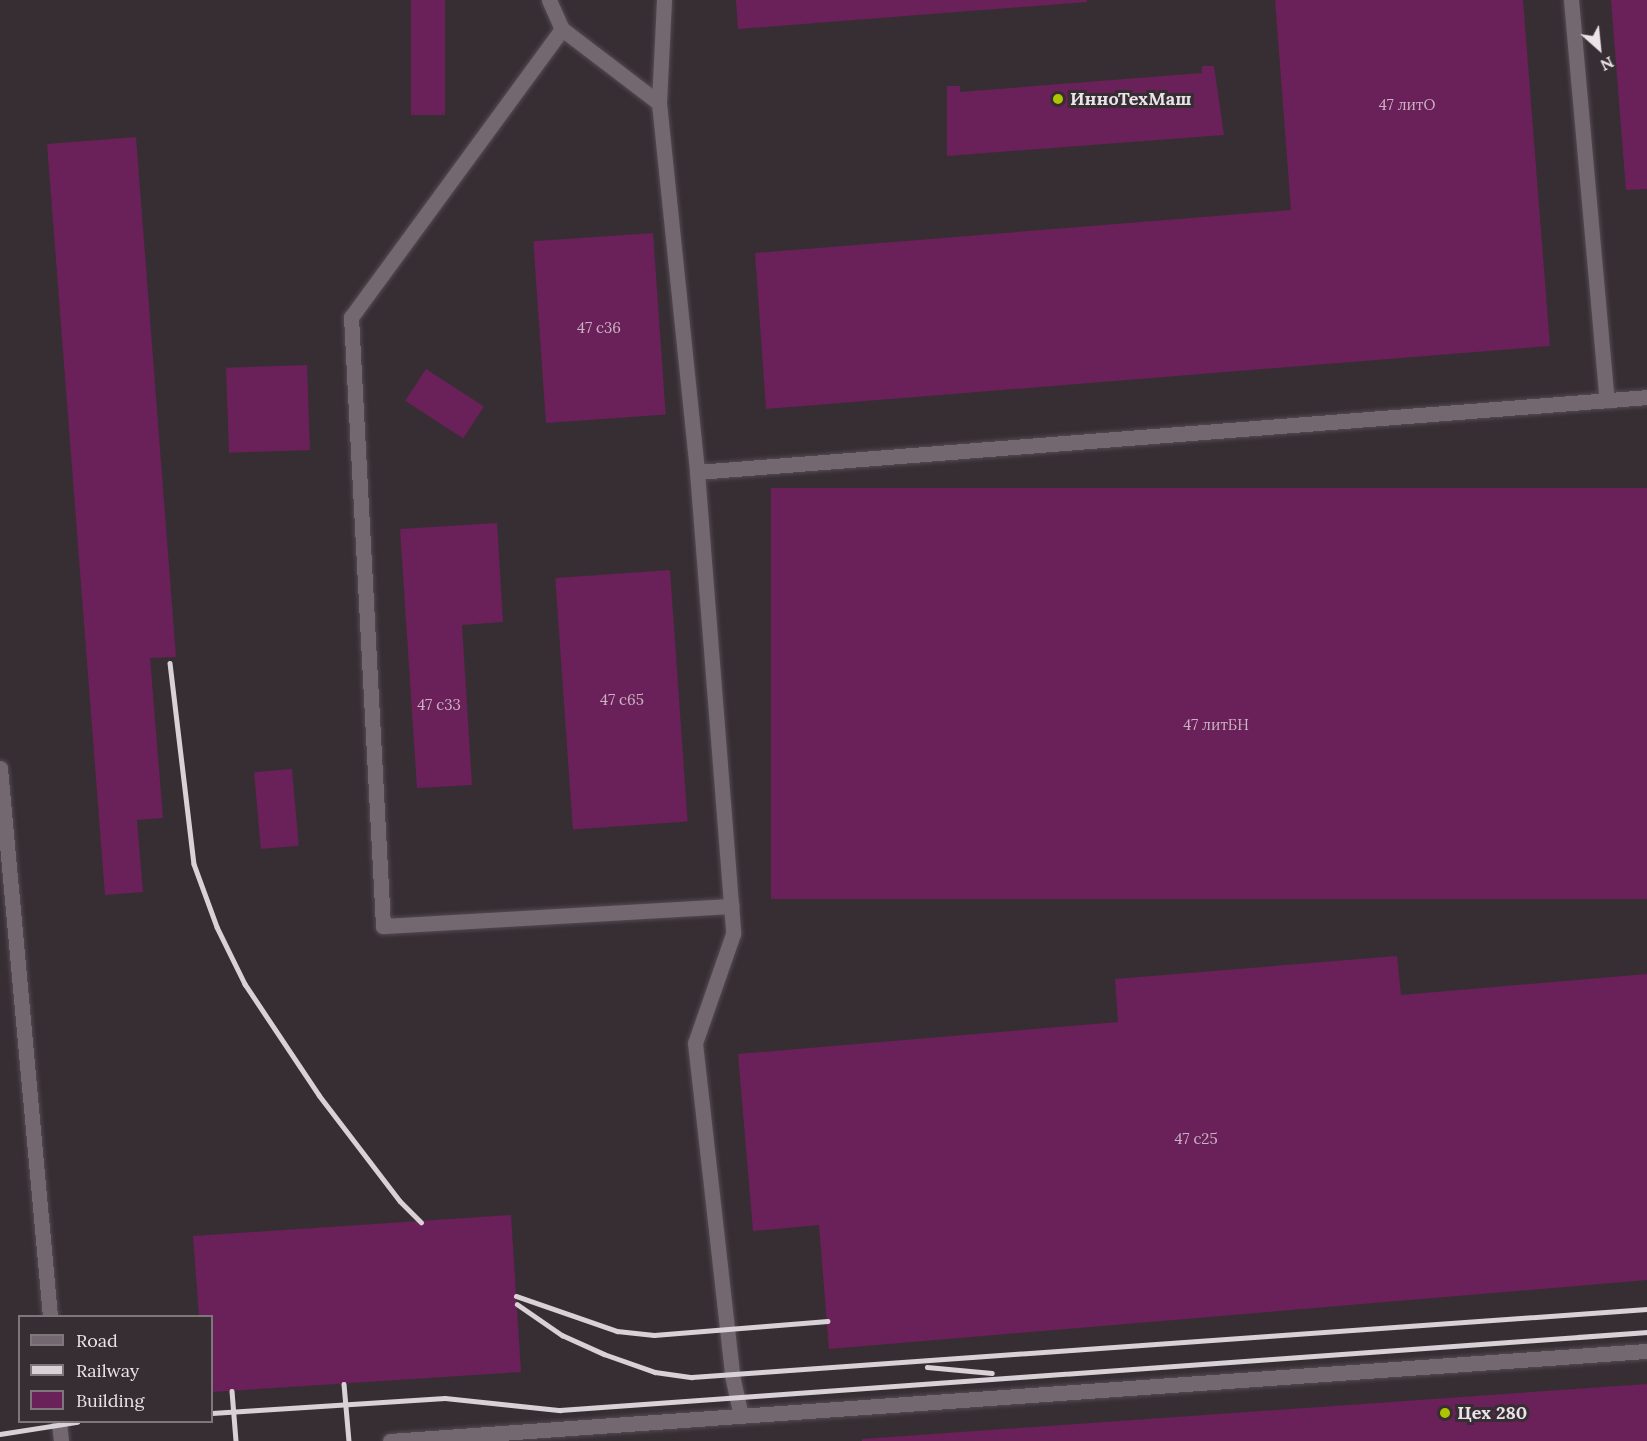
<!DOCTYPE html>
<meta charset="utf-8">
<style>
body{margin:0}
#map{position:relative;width:1647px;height:1441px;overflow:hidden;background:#372e34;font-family:Lora,serif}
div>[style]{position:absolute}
.building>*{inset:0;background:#6a2058;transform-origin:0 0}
.roads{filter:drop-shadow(0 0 2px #534b51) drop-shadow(0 0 2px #534b51)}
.minor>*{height:15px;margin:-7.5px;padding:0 7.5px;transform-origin:7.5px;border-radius:7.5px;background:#73686f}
.rail>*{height:4.5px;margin:-2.25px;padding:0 2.25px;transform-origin:2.25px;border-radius:2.25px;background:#d8d1d5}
.dots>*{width:16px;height:16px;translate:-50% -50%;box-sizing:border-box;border:3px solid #372e34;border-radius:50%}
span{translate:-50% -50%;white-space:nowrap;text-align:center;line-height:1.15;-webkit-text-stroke:6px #372e34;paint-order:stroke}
.number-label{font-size:15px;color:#cab2c3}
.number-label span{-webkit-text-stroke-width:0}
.poi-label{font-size:18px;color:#eae3e7;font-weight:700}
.left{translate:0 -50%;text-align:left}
.legend{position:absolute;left:18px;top:1315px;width:195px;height:108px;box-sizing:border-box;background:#372e34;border:2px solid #7f767c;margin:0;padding:8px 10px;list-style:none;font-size:18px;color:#eae3e7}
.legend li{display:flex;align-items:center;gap:12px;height:30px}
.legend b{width:30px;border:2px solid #7f767c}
.north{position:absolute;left:1569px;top:18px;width:60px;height:60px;-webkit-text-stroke:4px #372e34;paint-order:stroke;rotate:153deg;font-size:16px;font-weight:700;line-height:24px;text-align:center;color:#eae3e7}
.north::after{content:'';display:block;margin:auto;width:21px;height:27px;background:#eae3e7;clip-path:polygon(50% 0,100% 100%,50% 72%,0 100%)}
</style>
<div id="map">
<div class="building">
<i style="left:411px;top:0;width:34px;height:115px"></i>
<i style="clip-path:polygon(736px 0,1087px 0,1087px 2px,738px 29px)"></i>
<i style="clip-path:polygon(1275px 0,1523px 0,1550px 346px,766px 409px,755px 253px,1291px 210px)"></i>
<i style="clip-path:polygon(1611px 0,1647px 0,1647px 189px,1626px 190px)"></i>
<i style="clip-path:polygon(1202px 66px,1214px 66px,1224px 135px,947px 156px,947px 86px,960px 86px,960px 92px,1202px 73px)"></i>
<i style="clip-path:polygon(136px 137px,176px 657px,150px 658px,163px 818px,137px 820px,143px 892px,105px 895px,47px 144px)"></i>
<i style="left:653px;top:233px;width:182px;height:120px;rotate:86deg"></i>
<i style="left:307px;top:365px;width:85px;height:81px;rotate:88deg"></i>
<i style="left:426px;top:369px;width:69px;height:38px;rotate:33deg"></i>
<i style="left:1647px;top:488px;width:411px;height:876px;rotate:90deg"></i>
<i style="clip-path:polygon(497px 523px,503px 622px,462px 625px,472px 785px,417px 788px,400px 529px)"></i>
<i style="left:670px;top:570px;width:252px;height:115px;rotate:86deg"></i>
<i style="left:292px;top:769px;width:77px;height:38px;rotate:85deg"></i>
<i style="clip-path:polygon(1397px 956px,1401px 995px,1647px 974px,1647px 1280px,829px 1349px,819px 1225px,753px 1231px,738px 1054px,1118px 1022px,1115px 979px)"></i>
<i style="clip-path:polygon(511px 1215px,521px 1372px,212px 1392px,212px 1316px,199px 1316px,193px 1236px)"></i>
<i style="clip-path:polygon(1647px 1384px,1647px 1441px,862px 1441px,862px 1439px)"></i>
</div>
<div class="roads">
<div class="minor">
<i style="left:549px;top:0;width:32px;rotate:66deg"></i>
<i style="left:562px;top:29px;width:122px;rotate:37.3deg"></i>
<i style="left:664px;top:0;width:103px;rotate:92.8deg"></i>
<i style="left:659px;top:103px;width:371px;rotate:84.1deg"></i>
<i style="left:697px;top:472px;width:463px;rotate:85.5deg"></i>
<i style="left:733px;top:934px;width:115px;rotate:109.2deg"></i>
<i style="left:695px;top:1043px;width:334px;rotate:83.6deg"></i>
<i style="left:732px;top:1375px;width:42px;rotate:77.6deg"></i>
<i style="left:1571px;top:0;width:402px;rotate:84.9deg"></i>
<i style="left:562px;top:29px;width:357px;rotate:126.2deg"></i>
<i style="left:351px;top:317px;width:610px;rotate:86.99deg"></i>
<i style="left:383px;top:926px;width:349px;rotate:-3.3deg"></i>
<i style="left:697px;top:472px;width:953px;rotate:-4.51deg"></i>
<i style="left:0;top:768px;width:550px;rotate:84.79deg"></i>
<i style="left:59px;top:1422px;width:19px;rotate:84deg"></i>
<i style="left:390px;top:1441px;width:1260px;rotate:-4.1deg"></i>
</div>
</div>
<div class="rail">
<i style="left:170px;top:663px;width:202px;rotate:83.2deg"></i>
<i style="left:194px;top:864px;width:67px;rotate:69.9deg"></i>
<i style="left:217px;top:927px;width:64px;rotate:63.8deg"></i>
<i style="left:245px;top:984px;width:133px;rotate:56.3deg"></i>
<i style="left:319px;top:1095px;width:133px;rotate:52.6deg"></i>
<i style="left:400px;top:1201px;width:30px;rotate:45deg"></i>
<i style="left:516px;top:1296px;width:107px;rotate:19.1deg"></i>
<i style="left:617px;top:1331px;width:37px;rotate:6deg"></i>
<i style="left:654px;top:1335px;width:174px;rotate:-4.6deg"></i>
<i style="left:517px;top:1304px;width:55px;rotate:34.6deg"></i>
<i style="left:562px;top:1335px;width:46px;rotate:24.3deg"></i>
<i style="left:604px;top:1354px;width:54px;rotate:19.4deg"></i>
<i style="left:655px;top:1372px;width:37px;rotate:8deg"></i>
<i style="left:692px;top:1377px;width:957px;rotate:-4.07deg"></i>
<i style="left:927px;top:1367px;width:65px;rotate:5.3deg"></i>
<i style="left:344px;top:1384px;width:57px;rotate:85deg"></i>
<i style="left:232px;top:1391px;width:50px;rotate:85.4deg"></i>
<i style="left:212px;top:1413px;width:233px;rotate:-3.7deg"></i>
<i style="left:445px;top:1398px;width:116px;rotate:6deg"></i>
<i style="left:560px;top:1410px;width:1090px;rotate:-4.1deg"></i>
<i style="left:0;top:1434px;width:78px;rotate:-8.9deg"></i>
</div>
<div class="dots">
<i style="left:1058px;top:99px;background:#b0c502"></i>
<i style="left:1445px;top:1413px;background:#b0c502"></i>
</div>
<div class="number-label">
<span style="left:1407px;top:105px">47 литО</span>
<span style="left:599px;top:328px">47 с36</span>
<span style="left:622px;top:700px">47 с65</span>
<span style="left:439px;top:705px">47 с33</span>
<span style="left:1216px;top:725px">47 литБН</span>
<span style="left:1196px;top:1139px">47 с25</span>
</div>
<div class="poi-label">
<span class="left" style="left:1070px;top:99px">ИнноТехМаш</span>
<span class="left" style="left:1457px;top:1413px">Цех 280</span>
</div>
<ul class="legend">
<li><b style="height:8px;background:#73686f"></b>Road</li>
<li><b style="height:8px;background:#d8d1d5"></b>Railway</li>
<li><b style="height:16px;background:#6a2058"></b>Building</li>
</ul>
<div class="north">N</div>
</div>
